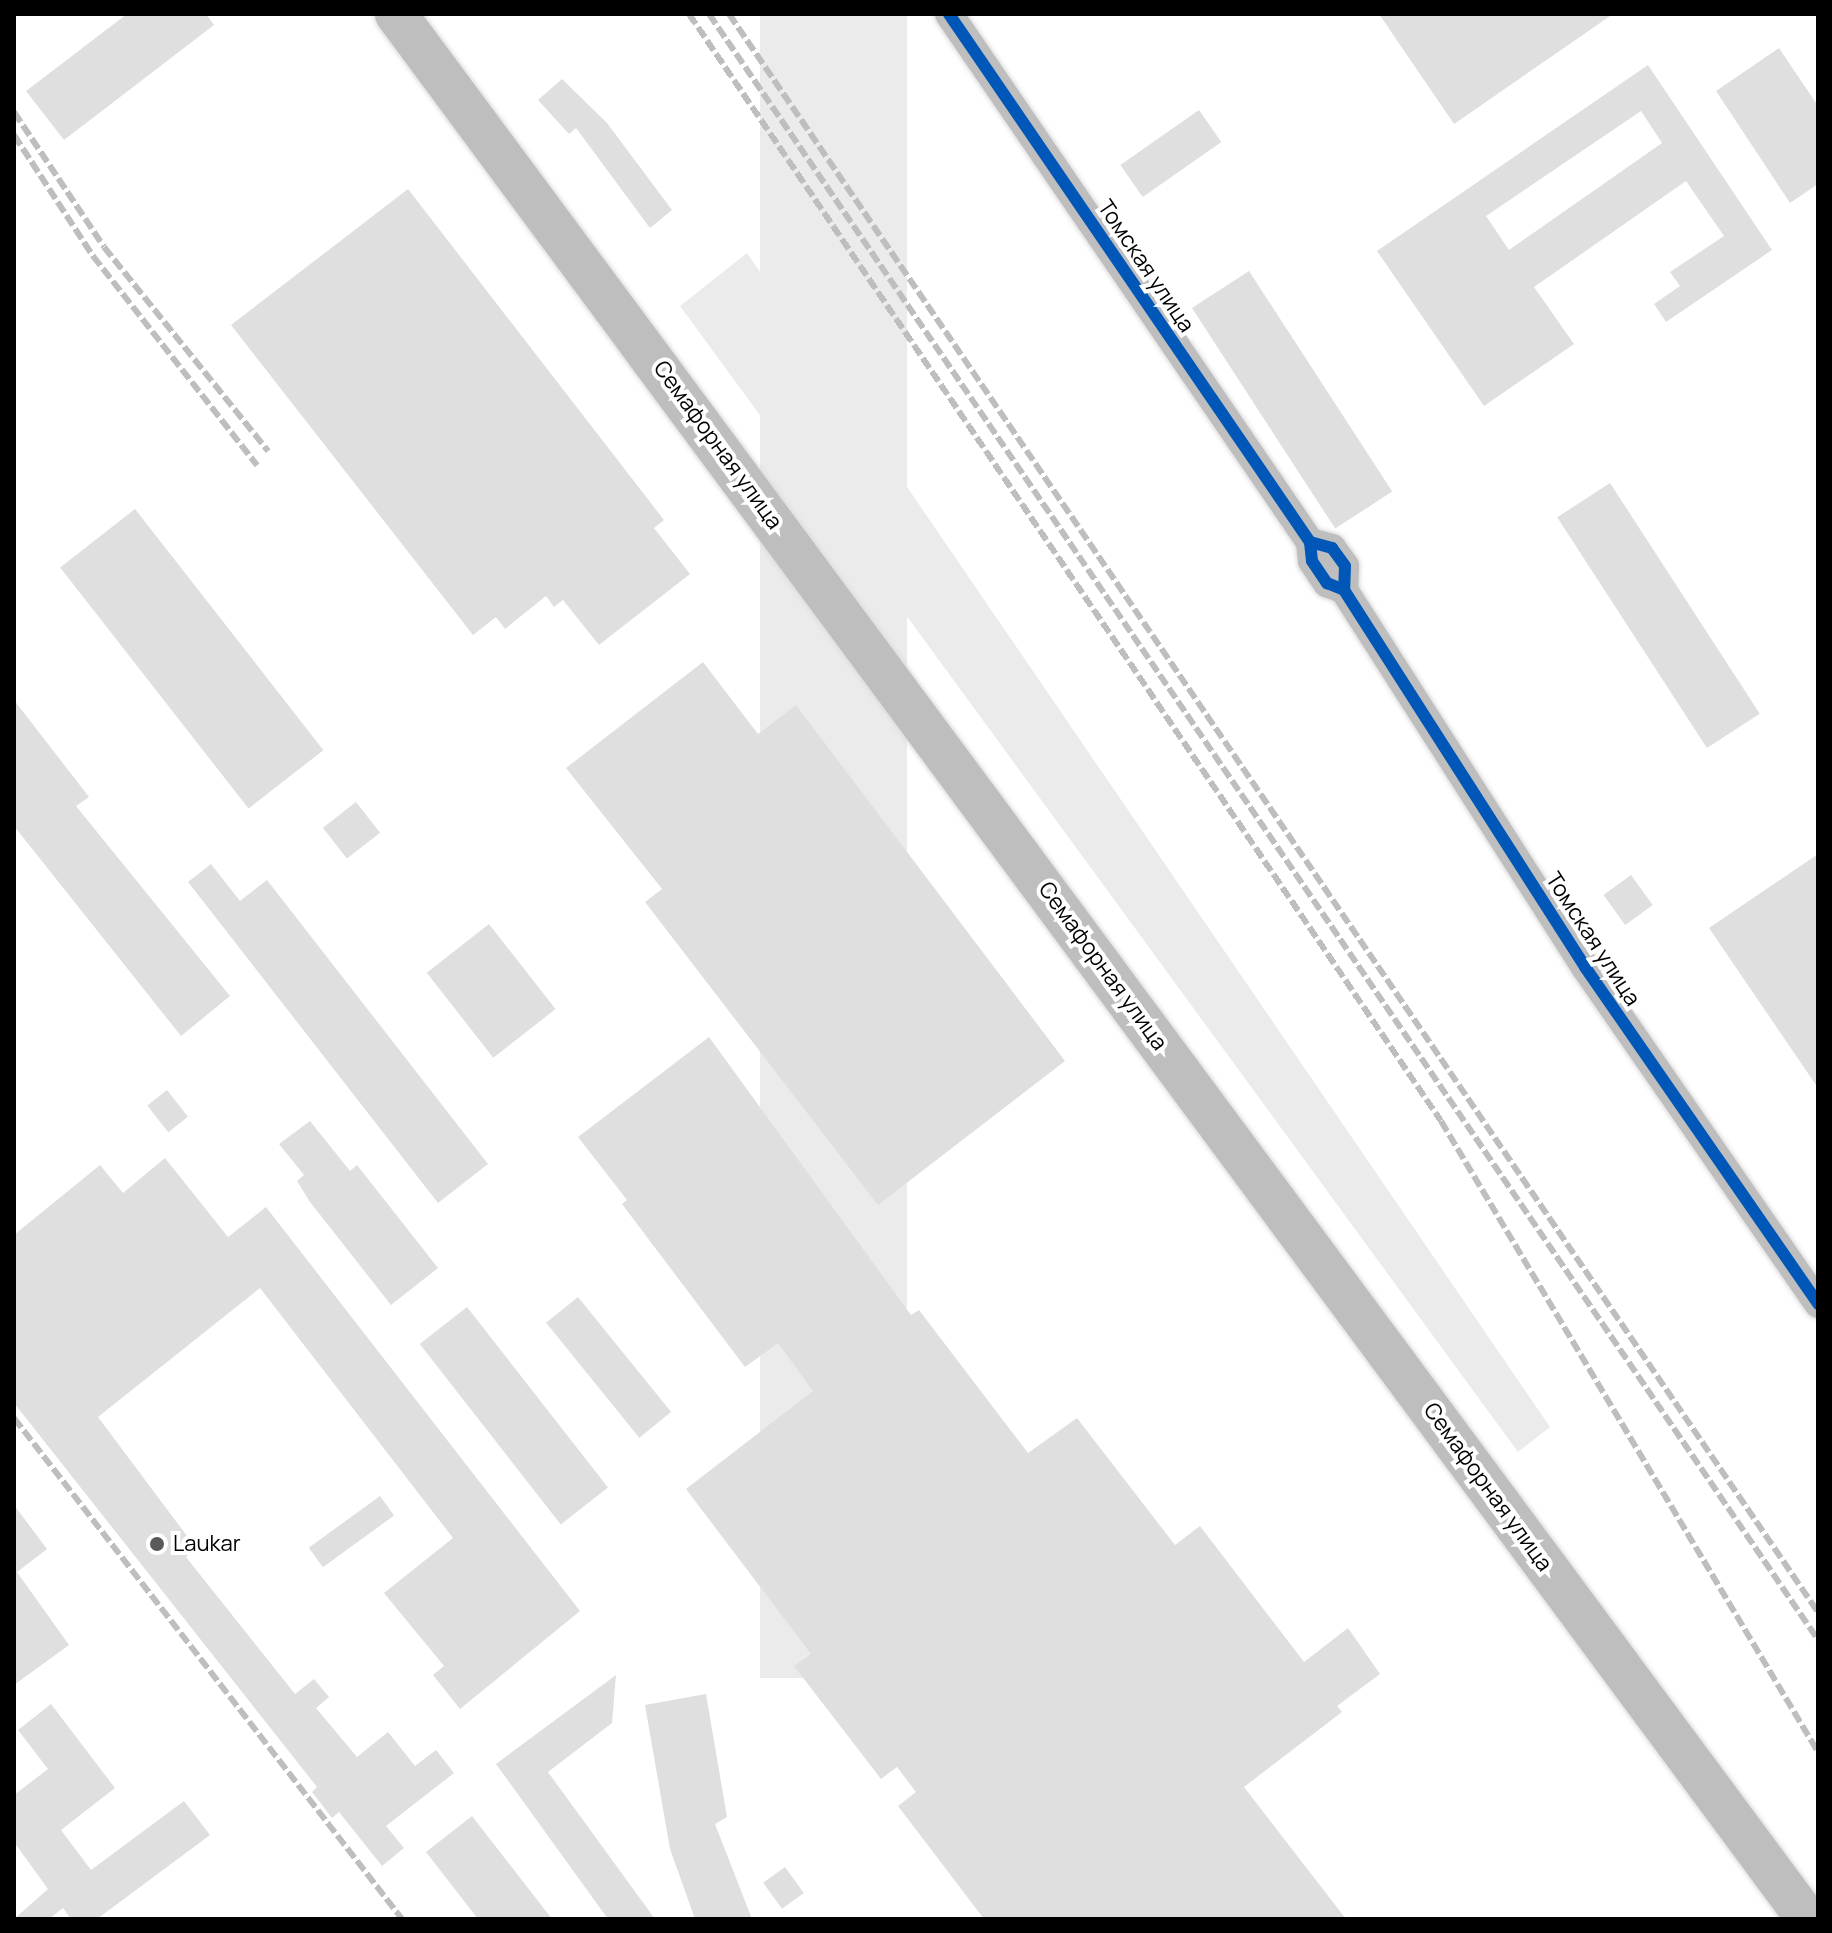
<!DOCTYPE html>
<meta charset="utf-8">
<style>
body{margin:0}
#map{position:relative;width:1832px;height:1933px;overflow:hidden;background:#fff;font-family:Manrope,sans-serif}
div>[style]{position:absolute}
.green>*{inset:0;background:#ebebeb;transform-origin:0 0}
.building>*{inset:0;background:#dfdfdf;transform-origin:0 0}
.roads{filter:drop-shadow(0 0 2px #dbdbdb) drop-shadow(0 0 2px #dbdbdb)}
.minor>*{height:28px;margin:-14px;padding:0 14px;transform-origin:14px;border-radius:14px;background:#bebebe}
.highway>*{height:42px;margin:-21px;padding:0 21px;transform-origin:21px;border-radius:21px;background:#bebebe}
.rail>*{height:6px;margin-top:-3px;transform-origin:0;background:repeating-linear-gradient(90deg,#bebebe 0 12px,transparent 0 16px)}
.cycleway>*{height:12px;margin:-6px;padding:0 6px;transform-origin:6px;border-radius:6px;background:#0057b8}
.dots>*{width:22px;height:22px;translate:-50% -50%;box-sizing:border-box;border:4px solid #fff;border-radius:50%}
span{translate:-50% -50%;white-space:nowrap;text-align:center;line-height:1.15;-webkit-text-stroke:8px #fff;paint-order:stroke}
.street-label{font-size:22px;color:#000}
.poi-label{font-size:22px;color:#000}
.left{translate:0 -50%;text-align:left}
.frame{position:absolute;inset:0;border:16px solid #000;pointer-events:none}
</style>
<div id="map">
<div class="green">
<i style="left:760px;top:14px;width:147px;height:1664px"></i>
<i style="clip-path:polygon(747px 253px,1550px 1427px,1518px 1452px,680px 306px)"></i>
</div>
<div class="building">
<i style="clip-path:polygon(127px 14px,206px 14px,214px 25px,64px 140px,26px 91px)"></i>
<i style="clip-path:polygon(1379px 14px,1613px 14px,1454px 124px)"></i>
<i style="clip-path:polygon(1779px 48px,1818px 106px,1818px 184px,1790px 203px,1716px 91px)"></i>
<i style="clip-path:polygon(evenodd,1648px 65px,1772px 250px,1666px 322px,1654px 304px,1680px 286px,1670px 272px,1724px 236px,1686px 181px,1534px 287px,1574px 344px,1484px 406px,1377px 251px,1648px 65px,1641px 111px,1662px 143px,1509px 250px,1486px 216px,1641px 111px)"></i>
<i style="clip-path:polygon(562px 79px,607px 123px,672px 210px,650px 228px,576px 128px,569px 134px,538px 100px)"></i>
<i style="left:1199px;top:110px;width:39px;height:96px;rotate:55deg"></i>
<i style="clip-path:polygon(408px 189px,664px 520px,654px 528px,690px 574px,599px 645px,563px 600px,554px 607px,546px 596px,505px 629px,496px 617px,473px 635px,231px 325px)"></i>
<i style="left:1249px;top:271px;width:263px;height:68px;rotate:57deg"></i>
<i style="left:1610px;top:483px;width:275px;height:63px;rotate:57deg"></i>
<i style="left:135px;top:509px;width:306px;height:95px;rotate:52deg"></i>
<i style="clip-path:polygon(703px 662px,758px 734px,796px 705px,1065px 1061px,878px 1205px,645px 902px,662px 889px,566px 768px)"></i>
<i style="clip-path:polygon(14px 700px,89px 797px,76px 806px,230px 996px,181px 1036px,14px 826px)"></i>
<i style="left:356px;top:802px;width:39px;height:42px;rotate:52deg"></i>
<i style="clip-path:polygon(1818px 854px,1818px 1088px,1709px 928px)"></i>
<i style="clip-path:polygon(211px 864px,240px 901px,267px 880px,488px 1164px,438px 1203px,188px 882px)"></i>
<i style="left:1631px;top:875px;width:37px;height:34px;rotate:54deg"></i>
<i style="left:489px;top:924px;width:108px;height:79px;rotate:52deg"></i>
<i style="clip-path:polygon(709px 1037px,911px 1315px,919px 1310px,1028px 1453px,1077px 1418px,1175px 1545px,1200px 1526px,1304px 1662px,1348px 1628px,1380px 1674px,1337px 1706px,1342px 1712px,1244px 1787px,1346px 1919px,984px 1919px,898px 1806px,916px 1792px,897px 1767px,881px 1779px,794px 1666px,811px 1654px,686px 1489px,813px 1391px,778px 1343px,745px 1367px,622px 1204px,627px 1200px,578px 1137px)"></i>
<i style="left:167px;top:1090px;width:34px;height:25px;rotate:52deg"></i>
<i style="clip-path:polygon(310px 1121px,350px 1171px,357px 1165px,438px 1268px,391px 1305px,310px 1202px,297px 1181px,304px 1175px,279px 1144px)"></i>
<i style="clip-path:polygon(165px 1158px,228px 1237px,266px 1207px,580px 1611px,460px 1709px,433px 1675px,444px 1666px,384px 1593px,453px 1538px,260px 1288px,98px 1417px,196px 1548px,186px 1557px,295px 1694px,314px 1679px,329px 1697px,316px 1708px,357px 1757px,388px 1732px,415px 1766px,436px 1750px,454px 1773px,386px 1826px,404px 1848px,382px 1866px,339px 1812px,332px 1818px,312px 1792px,317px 1787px,14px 1403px,14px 1235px,100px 1165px,123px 1193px)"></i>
<i style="left:578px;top:1297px;width:148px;height:41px;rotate:51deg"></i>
<i style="left:467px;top:1307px;width:229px;height:60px;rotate:52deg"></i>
<i style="left:380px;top:1496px;width:24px;height:88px;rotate:54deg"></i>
<i style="clip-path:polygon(14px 1505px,47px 1549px,17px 1572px,69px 1645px,14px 1685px)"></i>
<i style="clip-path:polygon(616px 1675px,612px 1723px,548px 1772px,655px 1919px,608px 1919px,496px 1764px)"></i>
<i style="clip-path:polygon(706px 1694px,727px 1817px,715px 1824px,752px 1919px,695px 1919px,670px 1849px,645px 1705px)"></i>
<i style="clip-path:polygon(51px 1704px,115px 1788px,61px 1830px,91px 1870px,184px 1801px,210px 1835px,97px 1919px,71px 1919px,63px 1908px,49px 1919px,14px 1919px,48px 1889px,14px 1842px,14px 1795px,48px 1769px,18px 1730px)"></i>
<i style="clip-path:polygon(472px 1816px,552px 1919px,478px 1919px,426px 1852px)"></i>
<i style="left:785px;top:1867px;width:32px;height:27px;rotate:54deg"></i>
</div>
<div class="roads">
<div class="minor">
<i style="left:949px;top:14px;width:640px;rotate:55.64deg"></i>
<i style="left:1310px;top:542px;width:19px;rotate:84deg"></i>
<i style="left:1312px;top:561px;width:27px;rotate:56deg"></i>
<i style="left:1327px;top:583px;width:18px;rotate:22deg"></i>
<i style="left:1310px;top:542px;width:23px;rotate:15deg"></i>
<i style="left:1332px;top:548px;width:22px;rotate:54deg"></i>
<i style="left:1345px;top:566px;width:24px;rotate:92deg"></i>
<i style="left:1344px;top:590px;width:447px;rotate:57.4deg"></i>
<i style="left:1585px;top:967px;width:410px;rotate:55.3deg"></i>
</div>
<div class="highway">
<i style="left:396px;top:14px;width:2371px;rotate:53.47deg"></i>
</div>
</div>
<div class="rail">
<i style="left:689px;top:14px;width:1338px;rotate:55.81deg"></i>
<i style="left:1441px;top:1121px;width:735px;rotate:59.14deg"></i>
<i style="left:709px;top:14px;width:1968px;rotate:55.7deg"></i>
<i style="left:729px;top:14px;width:1934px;rotate:55.73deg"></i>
<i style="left:14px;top:112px;width:162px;rotate:56.3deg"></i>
<i style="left:104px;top:247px;width:262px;rotate:51.2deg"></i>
<i style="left:14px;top:135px;width:145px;rotate:56.9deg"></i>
<i style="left:93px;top:256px;width:266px;rotate:51.9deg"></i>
<i style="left:14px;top:1418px;width:634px;rotate:52.24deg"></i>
</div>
<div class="cycleway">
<i style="left:949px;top:14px;width:640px;rotate:55.64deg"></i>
<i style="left:1310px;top:542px;width:19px;rotate:84deg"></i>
<i style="left:1312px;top:561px;width:27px;rotate:56deg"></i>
<i style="left:1327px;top:583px;width:18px;rotate:22deg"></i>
<i style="left:1310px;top:542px;width:23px;rotate:15deg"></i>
<i style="left:1332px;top:548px;width:22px;rotate:54deg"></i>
<i style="left:1345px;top:566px;width:24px;rotate:92deg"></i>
<i style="left:1344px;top:590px;width:447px;rotate:57.4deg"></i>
<i style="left:1585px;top:967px;width:410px;rotate:55.3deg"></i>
</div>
<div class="dots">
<i style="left:157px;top:1544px;background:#595959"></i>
</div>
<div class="street-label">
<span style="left:1146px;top:266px;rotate:56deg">Томская улица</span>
<span style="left:718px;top:445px;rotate:54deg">Семафорная улица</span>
<span style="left:1593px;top:939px;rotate:57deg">Томская улица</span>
<span style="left:1103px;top:966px;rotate:54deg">Семафорная улица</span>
<span style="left:1488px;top:1487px;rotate:54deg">Семафорная улица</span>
</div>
<div class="poi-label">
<span class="left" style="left:173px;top:1544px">Laukar</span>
</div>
<div class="frame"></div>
</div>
